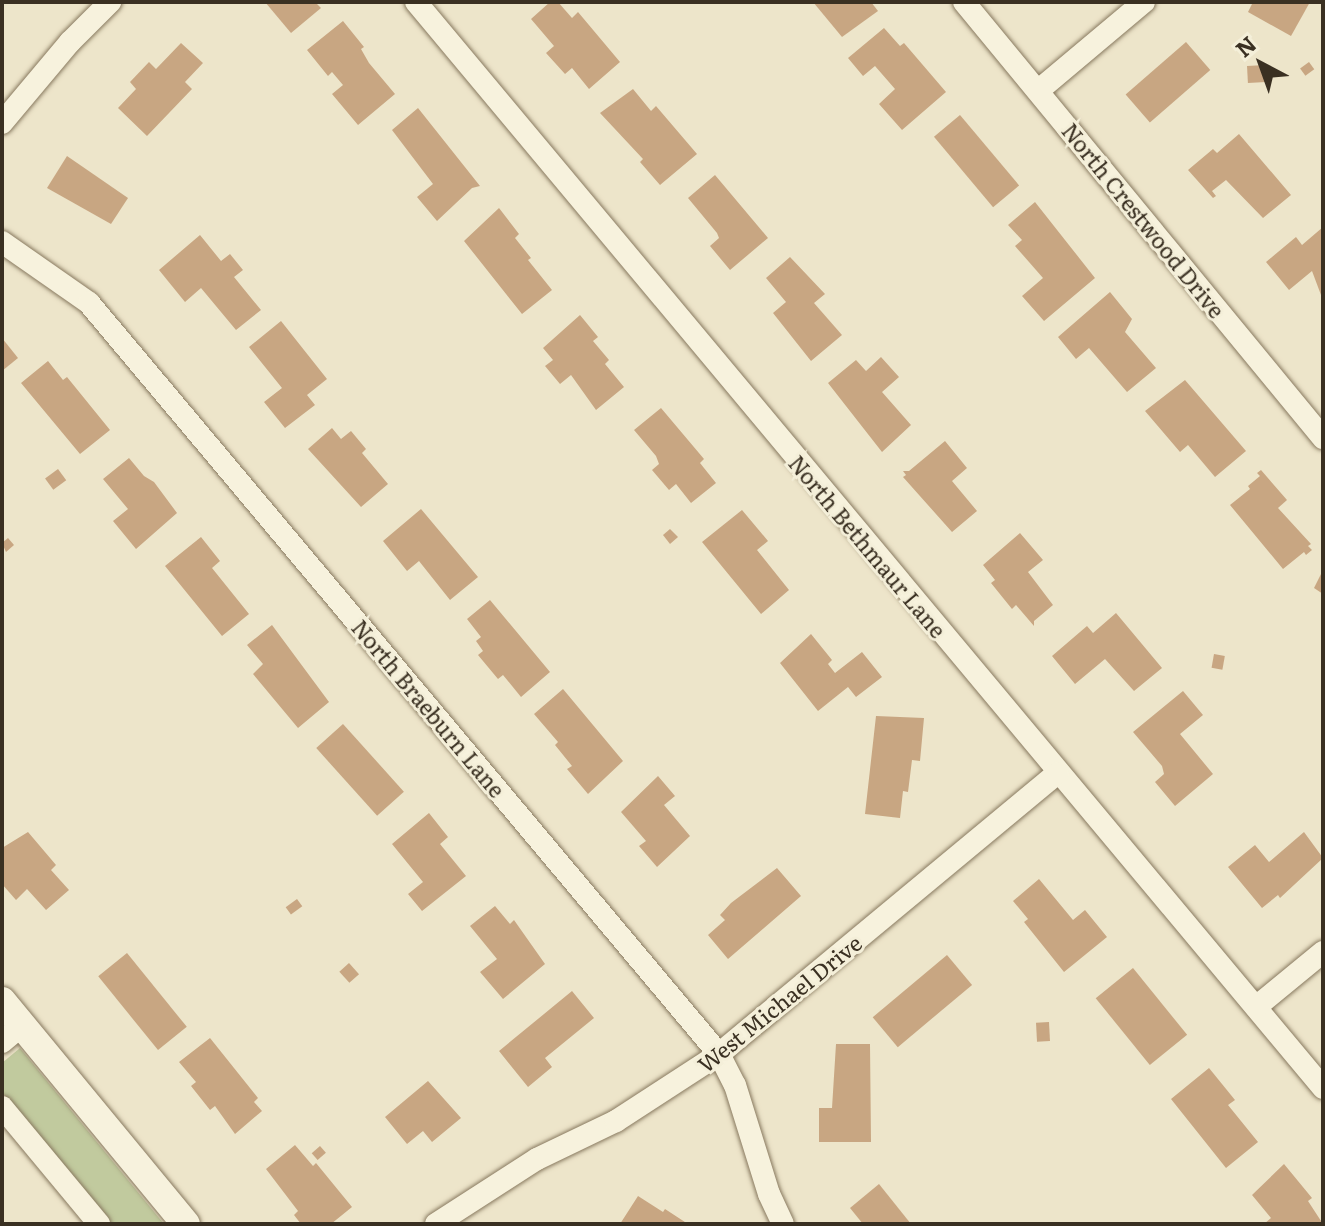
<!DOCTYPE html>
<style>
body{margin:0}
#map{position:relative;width:1325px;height:1226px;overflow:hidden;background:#ede5ca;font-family:Literata,serif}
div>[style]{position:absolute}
.green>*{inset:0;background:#c1ca9e}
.building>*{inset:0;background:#c8a682;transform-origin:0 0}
.roads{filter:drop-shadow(0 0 2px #88795f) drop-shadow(0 0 2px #88795f)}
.minor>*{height:22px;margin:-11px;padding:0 11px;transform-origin:11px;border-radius:11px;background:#f7f2dd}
.tertiary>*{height:28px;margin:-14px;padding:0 14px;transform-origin:14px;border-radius:14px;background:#f7f2dd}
span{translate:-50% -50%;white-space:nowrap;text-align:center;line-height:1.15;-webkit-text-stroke:6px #f4efd9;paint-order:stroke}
.street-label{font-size:22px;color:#3a3022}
.frame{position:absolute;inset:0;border:4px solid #3a3022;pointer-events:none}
.north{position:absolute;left:1221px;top:24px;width:80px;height:80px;-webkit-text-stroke:6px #f4efd9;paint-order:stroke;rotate:319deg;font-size:22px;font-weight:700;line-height:32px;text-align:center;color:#3a3022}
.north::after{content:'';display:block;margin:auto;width:28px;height:36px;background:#3a3022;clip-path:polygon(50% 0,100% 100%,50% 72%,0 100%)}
</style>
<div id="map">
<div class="green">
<i style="clip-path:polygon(20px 1048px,164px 1224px,112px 1224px,2px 1092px,2px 1063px)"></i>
</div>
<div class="building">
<i style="clip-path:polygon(265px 2px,315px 2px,321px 8px,291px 33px)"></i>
<i style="clip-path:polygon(550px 2px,558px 2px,572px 18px,578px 12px,620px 62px,589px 89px,572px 68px,565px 74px,546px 53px,554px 46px,531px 19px)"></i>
<i style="clip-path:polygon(813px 2px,871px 2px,878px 11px,842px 37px)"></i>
<i style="clip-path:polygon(1253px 2px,1310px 2px,1291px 36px,1248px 12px)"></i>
<i style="clip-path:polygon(343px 21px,364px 47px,361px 49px,369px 63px,395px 94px,358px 125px,332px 94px,343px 85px,332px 72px,328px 76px,307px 50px)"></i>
<i style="clip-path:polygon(884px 28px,900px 46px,904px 43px,946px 92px,902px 130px,879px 104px,895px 89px,875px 66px,863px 76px,848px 58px)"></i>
<i style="left:1186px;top:42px;width:37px;height:80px;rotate:49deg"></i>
<i style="clip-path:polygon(181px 43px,203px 63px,185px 82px,192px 89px,147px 136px,118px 108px,136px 89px,130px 82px,149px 62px,156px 69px)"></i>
<i style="left:1309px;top:62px;width:9px;height:11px;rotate:54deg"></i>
<i style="left:1265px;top:65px;width:17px;height:18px;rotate:87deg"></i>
<i style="clip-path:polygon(633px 89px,651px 111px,656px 106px,697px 154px,660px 185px,640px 162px,643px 159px,600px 113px)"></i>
<i style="clip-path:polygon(418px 108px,480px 186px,472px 188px,437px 221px,417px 197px,433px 184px,392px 130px)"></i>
<i style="left:960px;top:115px;width:92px;height:34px;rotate:50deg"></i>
<i style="clip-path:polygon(1239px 134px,1291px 195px,1263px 218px,1226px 180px,1212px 191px,1216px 196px,1213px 198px,1188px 170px,1213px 149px,1217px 153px)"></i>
<i style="clip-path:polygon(67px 156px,128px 198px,111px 224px,47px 188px)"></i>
<i style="clip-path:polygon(715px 175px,768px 238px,730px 270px,710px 246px,719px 238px,717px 233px,688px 198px)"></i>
<i style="clip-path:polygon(1035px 202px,1095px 278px,1044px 321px,1022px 296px,1043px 278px,1015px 246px,1022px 240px,1008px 225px)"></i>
<i style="clip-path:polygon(499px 208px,519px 234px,515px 238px,531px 258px,528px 260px,552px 290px,522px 314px,464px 241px)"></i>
<i style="clip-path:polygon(1323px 227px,1323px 293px,1321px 295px,1312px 271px,1289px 290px,1266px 262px,1296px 237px,1302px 245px)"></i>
<i style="clip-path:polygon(200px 235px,221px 261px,230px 254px,243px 270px,234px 277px,261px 310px,236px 330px,201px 288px,185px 302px,159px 270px)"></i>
<i style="clip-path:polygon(790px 257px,825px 294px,814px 303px,842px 335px,811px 361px,773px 313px,786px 302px,766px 278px)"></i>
<i style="clip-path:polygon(1110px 292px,1132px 319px,1125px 332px,1156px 368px,1127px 392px,1089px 348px,1076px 359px,1058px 337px)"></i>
<i style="clip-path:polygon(580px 315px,598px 337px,593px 341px,609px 360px,605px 364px,624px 387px,596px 410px,571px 375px,560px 384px,545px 366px,553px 360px,543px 348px)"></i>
<i style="clip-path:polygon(281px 321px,327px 379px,307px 395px,315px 405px,285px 428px,264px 402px,282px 388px,249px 347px)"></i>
<i style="clip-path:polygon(2px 338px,18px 358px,2px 371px)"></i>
<i style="clip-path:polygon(881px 357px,899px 377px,882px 392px,911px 425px,882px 452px,828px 383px,856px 360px,866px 371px)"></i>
<i style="clip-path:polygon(48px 361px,63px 380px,67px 377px,110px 430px,80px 454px,21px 383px)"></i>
<i style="clip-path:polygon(1185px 380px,1246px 451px,1215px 477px,1188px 445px,1180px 452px,1145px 411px)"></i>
<i style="clip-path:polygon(661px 408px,704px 459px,700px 463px,716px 483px,691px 503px,676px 484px,669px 490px,652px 470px,659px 464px,656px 456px,634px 430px)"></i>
<i style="clip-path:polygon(332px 428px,341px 439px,351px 431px,366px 449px,362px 453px,388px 484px,361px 507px,308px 449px)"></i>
<i style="clip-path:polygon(945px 441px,967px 468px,952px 481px,977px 511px,952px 532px,903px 477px,906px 475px,903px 471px,909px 471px)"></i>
<i style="clip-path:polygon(129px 458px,144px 476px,154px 482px,177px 513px,136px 549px,113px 521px,128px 509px,103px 479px)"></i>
<i style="left:58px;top:469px;width:14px;height:16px;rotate:54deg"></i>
<i style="clip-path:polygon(1261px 470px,1287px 500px,1278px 508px,1311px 544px,1308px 546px,1312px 550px,1306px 555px,1304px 552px,1283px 569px,1230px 505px,1250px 489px,1248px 486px,1260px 476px,1257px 473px)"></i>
<i style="clip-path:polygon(421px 509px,478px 577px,450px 600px,419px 561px,407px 571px,383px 541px)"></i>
<i style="clip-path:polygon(742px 510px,768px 541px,757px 550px,789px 590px,761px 614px,702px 542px)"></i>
<i style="clip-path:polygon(670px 529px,678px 537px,670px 544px,663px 535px)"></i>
<i style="clip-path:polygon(1020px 533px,1043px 560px,1028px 572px,1053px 605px,1034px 621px,1034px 626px,1016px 605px,1012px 609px,991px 583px,995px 580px,983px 565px)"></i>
<i style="clip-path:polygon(201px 537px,220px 561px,212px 568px,249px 614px,222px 636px,165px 566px)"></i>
<i style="clip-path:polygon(8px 538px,14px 545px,6px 552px,2px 543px)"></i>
<i style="clip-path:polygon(1323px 570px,1323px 594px,1314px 588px)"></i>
<i style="clip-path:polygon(490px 600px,550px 672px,521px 697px,503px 675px,498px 679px,478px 655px,483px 651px,476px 641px,481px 637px,467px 619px)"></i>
<i style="clip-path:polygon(1116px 613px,1162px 668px,1134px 691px,1105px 659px,1075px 684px,1052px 656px,1087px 626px,1093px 633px)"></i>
<i style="clip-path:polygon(272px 625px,329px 702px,298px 728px,253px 674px,263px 664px,247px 645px)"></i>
<i style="clip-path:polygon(811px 634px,832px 660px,828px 664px,835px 673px,862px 652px,882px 677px,856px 697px,848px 687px,818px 711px,780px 663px)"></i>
<i style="left:1214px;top:654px;width:11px;height:14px;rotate:10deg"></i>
<i style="clip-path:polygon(563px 689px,623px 761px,588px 794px,567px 769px,572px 766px,555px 745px,558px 742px,534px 714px)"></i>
<i style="clip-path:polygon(1183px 691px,1203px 715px,1180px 734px,1213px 774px,1175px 806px,1155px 782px,1164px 774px,1162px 766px,1133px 732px)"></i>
<i style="clip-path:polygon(876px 716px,924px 718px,920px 761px,912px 760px,908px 792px,903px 791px,900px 818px,865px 814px)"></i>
<i style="left:343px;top:724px;width:91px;height:36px;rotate:48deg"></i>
<i style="clip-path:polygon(658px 776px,675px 796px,664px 805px,690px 836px,657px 867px,639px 846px,646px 841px,621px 812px)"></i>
<i style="clip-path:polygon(429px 813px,448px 837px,440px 844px,466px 876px,422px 911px,408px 894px,423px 882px,392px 844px)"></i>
<i style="clip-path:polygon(28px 832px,56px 865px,51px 870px,69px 890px,46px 910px,27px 889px,16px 900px,2px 884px,2px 848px)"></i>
<i style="clip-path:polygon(1304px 832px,1323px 858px,1280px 898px,1278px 895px,1262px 908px,1228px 867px,1255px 845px,1269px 862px)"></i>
<i style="clip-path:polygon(777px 868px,801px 896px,728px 959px,708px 935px,725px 920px,720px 915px,731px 903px)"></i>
<i style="clip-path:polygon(1039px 879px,1073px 920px,1085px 910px,1107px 937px,1064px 972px,1024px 922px,1028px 919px,1013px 901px)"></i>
<i style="left:297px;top:899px;width:9px;height:14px;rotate:54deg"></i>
<i style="clip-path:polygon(495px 906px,510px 924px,514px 920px,545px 964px,503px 999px,480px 972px,497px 959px,470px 926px)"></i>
<i style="left:127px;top:953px;width:95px;height:37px;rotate:51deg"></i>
<i style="left:947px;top:955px;width:39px;height:97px;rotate:50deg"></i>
<i style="left:349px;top:963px;width:15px;height:13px;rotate:48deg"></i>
<i style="left:1133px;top:968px;width:86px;height:48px;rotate:51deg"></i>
<i style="clip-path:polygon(572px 991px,594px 1018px,545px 1058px,552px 1067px,528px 1087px,499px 1051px)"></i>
<i style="left:1049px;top:1022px;width:19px;height:13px;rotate:87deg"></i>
<i style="clip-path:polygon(210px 1038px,258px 1098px,254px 1102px,262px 1111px,235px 1134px,215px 1106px,210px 1110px,191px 1086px,196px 1082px,179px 1062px)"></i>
<i style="clip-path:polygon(836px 1044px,870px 1044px,871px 1142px,819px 1142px,819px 1108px,832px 1108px)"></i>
<i style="clip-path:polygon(1209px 1068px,1235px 1100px,1228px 1105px,1258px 1142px,1226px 1168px,1171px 1099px)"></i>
<i style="clip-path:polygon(428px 1081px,461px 1118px,432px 1142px,423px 1131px,407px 1144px,385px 1117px)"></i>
<i style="clip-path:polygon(295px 1145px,313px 1166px,316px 1163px,352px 1207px,331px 1224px,301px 1224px,294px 1215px,298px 1211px,266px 1169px)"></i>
<i style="left:320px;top:1146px;width:9px;height:11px;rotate:49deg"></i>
<i style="clip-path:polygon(1284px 1164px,1312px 1198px,1308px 1201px,1323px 1224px,1264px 1224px,1271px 1218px,1252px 1195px)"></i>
<i style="clip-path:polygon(879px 1184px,911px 1224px,863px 1224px,850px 1208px)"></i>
<i style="clip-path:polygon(638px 1196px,663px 1212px,665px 1209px,688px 1224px,620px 1224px)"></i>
</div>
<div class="roads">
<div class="minor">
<i style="left:416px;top:2px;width:1415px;rotate:50.13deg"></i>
<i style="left:964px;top:2px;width:565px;rotate:50.53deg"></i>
<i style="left:1039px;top:90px;width:137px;rotate:-40deg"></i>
<i style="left:2px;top:123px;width:106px;rotate:-50deg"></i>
<i style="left:70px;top:42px;width:57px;rotate:-45deg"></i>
<i style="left:2px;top:242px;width:106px;rotate:35deg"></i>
<i style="left:89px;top:303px;width:980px;rotate:50.01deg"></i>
<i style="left:719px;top:1054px;width:35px;rotate:63deg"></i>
<i style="left:735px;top:1085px;width:114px;rotate:72.7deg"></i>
<i style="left:769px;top:1194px;width:33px;rotate:65deg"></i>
<i style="left:1256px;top:1007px;width:87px;rotate:-39.4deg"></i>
<i style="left:2px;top:1042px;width:26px;rotate:-40deg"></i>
<i style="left:2px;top:1107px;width:152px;rotate:50.3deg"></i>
<i style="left:436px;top:1224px;width:120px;rotate:-32.8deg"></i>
<i style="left:537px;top:1159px;width:88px;rotate:-25.7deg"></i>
<i style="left:616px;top:1121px;width:123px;rotate:-33deg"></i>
<i style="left:719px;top:1054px;width:440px;rotate:-39.7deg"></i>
</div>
<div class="tertiary">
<i style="left:2px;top:1001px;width:289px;rotate:50.5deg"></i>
</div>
</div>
<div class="street-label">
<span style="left:1144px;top:220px;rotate:51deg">North Crestwood Drive</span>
<span style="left:868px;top:546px;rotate:50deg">North Bethmaur Lane</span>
<span style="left:429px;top:708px;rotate:50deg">North Braeburn Lane</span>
<span style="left:779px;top:1003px;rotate:-39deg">West Michael Drive</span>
</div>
<div class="frame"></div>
<div class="north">N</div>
</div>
